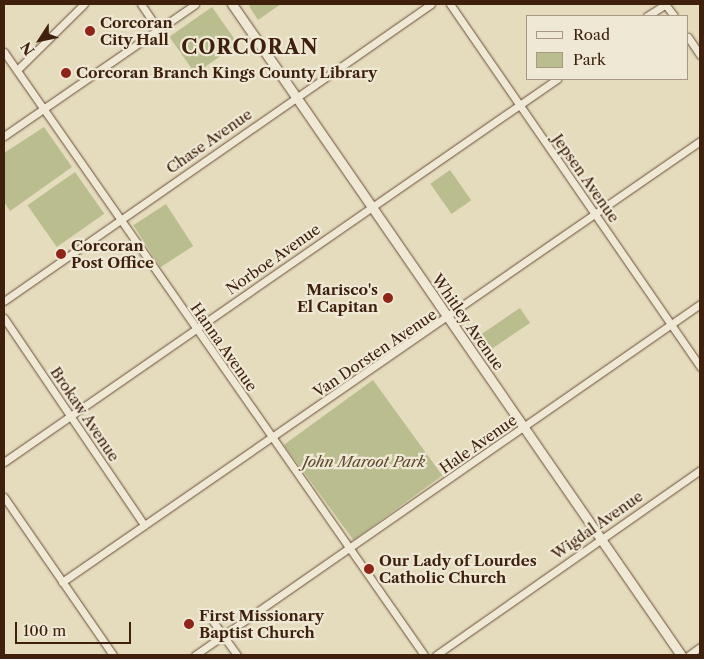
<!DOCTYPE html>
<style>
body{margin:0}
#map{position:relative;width:704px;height:659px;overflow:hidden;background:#e5dbbd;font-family:"Libre Caslon Text",serif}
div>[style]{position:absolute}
.green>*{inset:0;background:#babe8e;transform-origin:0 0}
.roads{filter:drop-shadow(0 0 1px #684f38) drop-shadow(0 0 1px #684f38)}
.minor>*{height:7px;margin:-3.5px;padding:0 3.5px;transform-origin:3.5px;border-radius:3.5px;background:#eee8d4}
.tertiary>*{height:9px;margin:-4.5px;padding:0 4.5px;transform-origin:4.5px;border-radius:4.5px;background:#eee8d4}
.dots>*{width:14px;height:14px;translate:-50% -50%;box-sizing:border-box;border:2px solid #eee8d4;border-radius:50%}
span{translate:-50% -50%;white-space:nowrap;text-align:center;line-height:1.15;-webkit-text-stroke:4.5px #eee8d4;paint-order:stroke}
.poi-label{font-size:15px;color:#3e200c;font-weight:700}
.left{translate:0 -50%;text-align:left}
.right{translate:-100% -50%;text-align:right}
.street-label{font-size:15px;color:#3e200c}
.park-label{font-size:15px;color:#5d482c;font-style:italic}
.district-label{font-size:20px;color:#3e200c;font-weight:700;letter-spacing:1px}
.frame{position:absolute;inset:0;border:5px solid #3e200c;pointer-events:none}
.legend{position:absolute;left:526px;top:15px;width:162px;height:65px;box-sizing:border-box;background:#eee8d4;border:1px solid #a89884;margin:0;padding:6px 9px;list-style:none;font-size:15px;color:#3e200c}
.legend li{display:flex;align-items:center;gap:10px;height:25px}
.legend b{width:25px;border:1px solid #a89884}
.north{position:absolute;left:15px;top:15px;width:50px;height:50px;-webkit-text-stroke:4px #eee8d4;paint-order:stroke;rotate:235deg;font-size:14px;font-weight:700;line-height:20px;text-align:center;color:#3e200c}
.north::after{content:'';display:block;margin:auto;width:18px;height:22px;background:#3e200c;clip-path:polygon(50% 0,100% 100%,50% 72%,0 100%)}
.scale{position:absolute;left:15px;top:622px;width:116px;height:22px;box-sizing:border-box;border:2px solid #3e200c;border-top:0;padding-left:6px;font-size:15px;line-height:18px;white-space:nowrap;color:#3e200c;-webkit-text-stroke:4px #eee8d4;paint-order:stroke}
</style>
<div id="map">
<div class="green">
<i style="clip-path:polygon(252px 4px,281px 4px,258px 20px,249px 6px)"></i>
<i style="left:212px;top:7px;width:45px;height:52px;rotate:55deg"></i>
<i style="clip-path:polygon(44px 127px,72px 167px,10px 211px,4px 202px,4px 153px)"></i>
<i style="left:450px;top:170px;width:37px;height:24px;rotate:55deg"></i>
<i style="left:75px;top:172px;width:51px;height:58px;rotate:55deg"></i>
<i style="left:166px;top:204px;width:50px;height:39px;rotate:57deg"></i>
<i style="left:520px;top:308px;width:18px;height:50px;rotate:56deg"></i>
<i style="left:373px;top:380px;width:118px;height:110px;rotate:54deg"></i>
</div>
<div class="roads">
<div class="minor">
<i style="left:141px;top:4px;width:30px;rotate:56deg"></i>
<i style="left:450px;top:4px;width:441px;rotate:55.4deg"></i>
<i style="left:665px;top:4px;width:15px;rotate:53deg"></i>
<i style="left:647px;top:16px;width:22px;rotate:-32deg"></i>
<i style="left:688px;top:37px;width:22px;rotate:56deg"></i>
<i style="left:4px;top:52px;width:735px;rotate:55.14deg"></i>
<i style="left:17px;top:70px;width:94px;rotate:-44.6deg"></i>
<i style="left:4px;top:136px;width:232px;rotate:-34.6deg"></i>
<i style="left:4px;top:301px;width:520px;rotate:-34.82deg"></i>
<i style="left:4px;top:318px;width:250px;rotate:55.9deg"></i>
<i style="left:4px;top:462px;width:673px;rotate:-34.71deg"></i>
<i style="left:4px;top:497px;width:192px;rotate:55.4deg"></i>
<i style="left:62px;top:582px;width:776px;rotate:-34.65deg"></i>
<i style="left:207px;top:613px;width:52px;rotate:54.5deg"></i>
<i style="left:195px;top:655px;width:615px;rotate:-34.8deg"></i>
<i style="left:436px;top:655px;width:322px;rotate:-35deg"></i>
<i style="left:689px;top:655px;width:14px;rotate:-36deg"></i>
</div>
<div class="tertiary">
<i style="left:232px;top:4px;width:791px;rotate:55.41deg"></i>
</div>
</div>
<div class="dots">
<i style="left:90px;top:31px;background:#8f2418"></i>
<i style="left:66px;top:73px;background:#8f2418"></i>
<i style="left:61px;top:254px;background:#8f2418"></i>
<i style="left:388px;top:298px;background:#8f2418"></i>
<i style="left:369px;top:569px;background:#8f2418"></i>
<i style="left:189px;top:624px;background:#8f2418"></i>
</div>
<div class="poi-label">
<span class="left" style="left:100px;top:31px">Corcoran<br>City Hall</span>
<span class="left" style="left:76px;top:73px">Corcoran Branch Kings County Library</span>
<span class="left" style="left:71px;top:254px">Corcoran<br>Post Office</span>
<span class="right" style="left:378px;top:298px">Marisco's<br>El Capitan</span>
<span class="left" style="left:379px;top:569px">Our Lady of Lourdes<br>Catholic Church</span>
<span class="left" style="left:199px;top:624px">First Missionary<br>Baptist Church</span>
</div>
<div class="street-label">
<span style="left:209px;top:141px;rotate:-35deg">Chase Avenue</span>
<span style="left:586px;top:178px;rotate:55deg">Jepsen Avenue</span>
<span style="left:273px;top:259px;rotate:-35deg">Norboe Avenue</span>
<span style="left:468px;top:322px;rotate:55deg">Whitley Avenue</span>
<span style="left:224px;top:347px;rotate:55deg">Hanna Avenue</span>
<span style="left:375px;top:353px;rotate:-34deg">Van Dorsten Avenue</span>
<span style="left:85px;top:414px;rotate:56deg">Brokaw Avenue</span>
<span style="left:478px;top:444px;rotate:-35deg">Hale Avenue</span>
<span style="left:597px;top:525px;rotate:-35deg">Wigdal Avenue</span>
</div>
<div class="park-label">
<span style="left:364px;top:462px">John Maroot Park</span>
</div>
<div class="district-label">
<span style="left:250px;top:47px">CORCORAN</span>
</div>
<div class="frame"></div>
<ul class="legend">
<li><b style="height:6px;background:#eee8d4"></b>Road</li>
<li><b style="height:14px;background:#babe8e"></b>Park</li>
</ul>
<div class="north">N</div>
<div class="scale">100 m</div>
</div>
